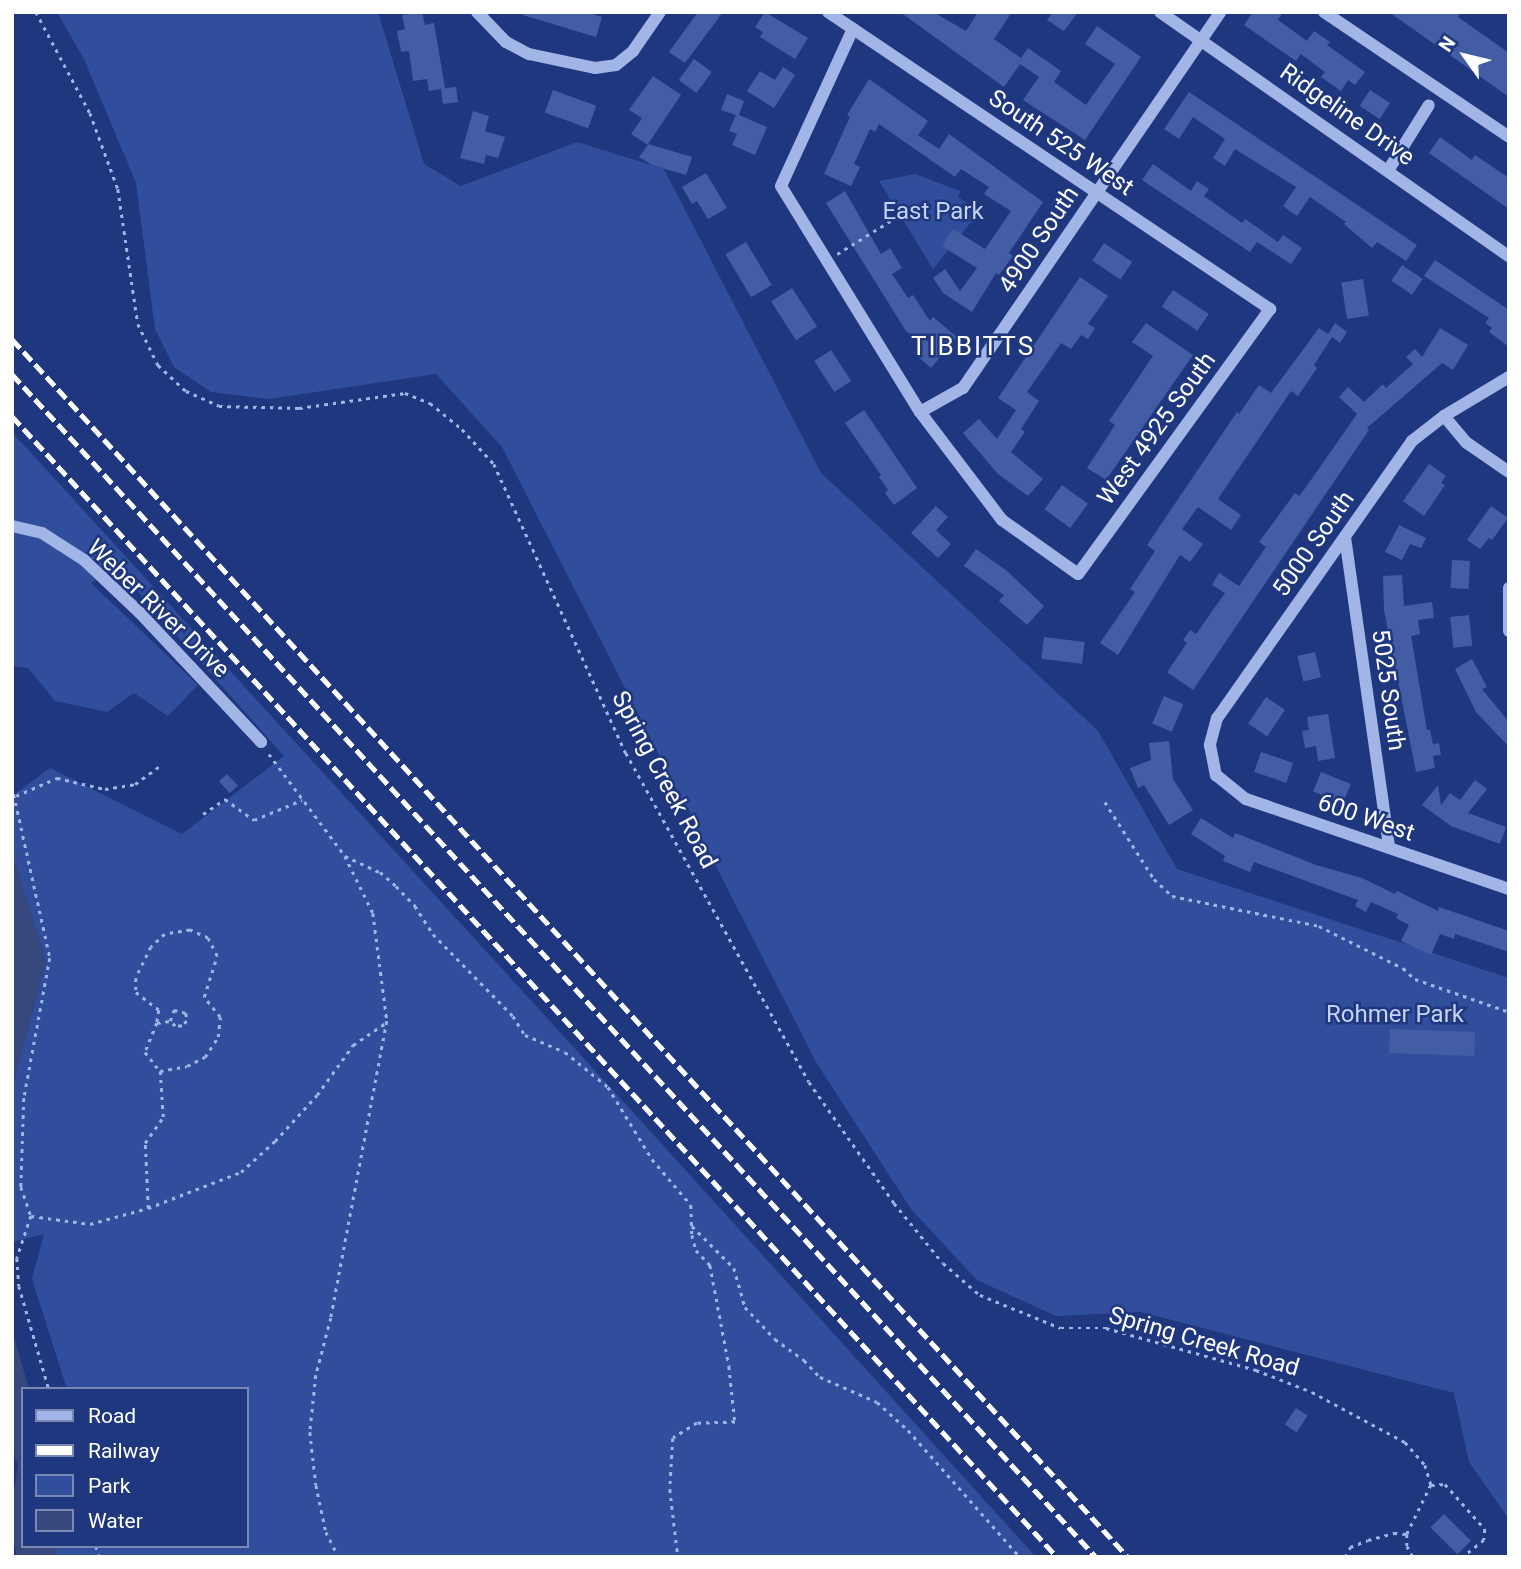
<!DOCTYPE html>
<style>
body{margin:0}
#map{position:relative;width:1521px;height:1569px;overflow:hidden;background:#1f377e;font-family:Roboto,sans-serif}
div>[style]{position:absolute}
.green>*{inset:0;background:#314e9c}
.water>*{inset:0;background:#36487d}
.building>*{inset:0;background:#435da5;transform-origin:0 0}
.path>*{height:2.5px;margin-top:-1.25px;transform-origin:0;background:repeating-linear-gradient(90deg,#a2b5e7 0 3.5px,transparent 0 8.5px)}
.minor>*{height:12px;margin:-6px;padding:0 6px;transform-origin:6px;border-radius:6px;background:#a2b5e7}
.rail>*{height:4.5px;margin-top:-2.25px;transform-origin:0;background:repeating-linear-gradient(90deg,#fff 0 12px,transparent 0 17px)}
span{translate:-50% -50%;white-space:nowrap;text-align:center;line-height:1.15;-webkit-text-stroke:5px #1f377e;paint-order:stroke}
.street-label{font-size:24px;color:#fff}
.park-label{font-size:24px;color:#c6d3f6}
.neighbourhood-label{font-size:26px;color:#fff;letter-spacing:2px}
.frame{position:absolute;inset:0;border:14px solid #fff;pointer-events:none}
.legend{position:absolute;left:21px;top:1387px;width:228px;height:161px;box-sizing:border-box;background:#1f377e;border:2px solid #7987b2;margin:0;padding:9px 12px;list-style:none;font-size:21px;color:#fff}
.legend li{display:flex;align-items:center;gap:14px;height:35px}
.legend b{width:35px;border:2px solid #7987b2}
.north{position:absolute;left:1430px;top:21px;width:70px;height:70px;-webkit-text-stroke:5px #1f377e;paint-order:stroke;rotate:304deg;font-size:19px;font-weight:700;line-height:28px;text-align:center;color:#fff}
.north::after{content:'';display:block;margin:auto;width:24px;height:32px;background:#fff;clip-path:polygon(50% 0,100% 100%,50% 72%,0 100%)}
</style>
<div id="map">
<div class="green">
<div style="clip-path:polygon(57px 12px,378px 12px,424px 164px,461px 186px,577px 142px,664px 169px,821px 473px,1098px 731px,1177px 869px,1509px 978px,1509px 1519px,1469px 1462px,1454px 1393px,1141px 1312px,1056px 1316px,977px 1280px,911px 1209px,816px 1062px,502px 447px,436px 374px,269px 399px,211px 392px,174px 367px,155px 329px,136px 183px,84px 59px)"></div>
<div style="clip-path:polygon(915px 174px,960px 191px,958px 197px,980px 211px,933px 269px,879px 181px)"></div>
<div style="clip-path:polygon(12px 432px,641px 1121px,1036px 1557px,56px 1557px,56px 1546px,247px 1546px,247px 1389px,67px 1389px,32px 1279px,44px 1234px,12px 1242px,12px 1087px,46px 961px,12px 855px,12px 796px,50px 768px,182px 834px,284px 756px,117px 568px,91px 583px,198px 685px,168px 716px,134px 693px,107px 712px,55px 701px,28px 668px,12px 666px)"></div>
</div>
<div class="water">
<div style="clip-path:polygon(12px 855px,46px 961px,12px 1087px)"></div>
<div style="clip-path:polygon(12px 1330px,29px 1389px,23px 1389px,23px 1546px,56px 1546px,56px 1557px,17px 1557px,12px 1535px,12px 1502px,18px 1465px,12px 1449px)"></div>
</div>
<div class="building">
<div style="clip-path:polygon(422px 12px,425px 25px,434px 23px,445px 88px,456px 87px,458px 102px,443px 104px,441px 89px,429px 91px,427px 79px,413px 81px,409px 51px,401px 52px,397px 31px,405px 29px,402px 15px)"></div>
<div style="clip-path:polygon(523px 12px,586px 12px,602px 17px,596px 37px,523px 15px)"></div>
<div style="clip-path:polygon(698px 12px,723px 12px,685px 63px,669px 52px)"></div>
<div style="clip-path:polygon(765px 12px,808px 38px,795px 59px,760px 37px,763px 32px,755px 27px)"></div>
<div style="clip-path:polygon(900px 12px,933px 12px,966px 31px,978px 12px,1012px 12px,994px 39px,1021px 58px,1028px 48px,1061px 71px,1054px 82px,1086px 105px,1115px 64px,1085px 44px,1097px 26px,1141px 57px,1085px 140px,1023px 100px,1039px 77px,1020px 64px,1004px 87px)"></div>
<div style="clip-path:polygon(1053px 12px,1078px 12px,1064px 31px,1047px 20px)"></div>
<div style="clip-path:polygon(1253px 12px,1283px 12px,1278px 20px,1307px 41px,1314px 31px,1330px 42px,1327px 45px,1365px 72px,1355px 85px,1348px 80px,1341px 91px,1321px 77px,1325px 72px,1301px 54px,1296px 61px,1244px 25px)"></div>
<div style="clip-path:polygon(1389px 12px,1461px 12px,1458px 17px,1509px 53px,1509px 97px)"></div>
<div style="left:694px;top:59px;width:22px;height:26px;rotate:36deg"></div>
<div style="clip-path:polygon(783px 67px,795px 75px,774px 108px,747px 91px,760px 71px,775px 80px)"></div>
<div style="clip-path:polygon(653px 76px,681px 95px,648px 144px,692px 157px,686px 175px,652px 165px,639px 157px,648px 145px,631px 134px,642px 118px,629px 110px)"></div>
<div style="clip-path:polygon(869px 79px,928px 121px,918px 135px,939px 149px,949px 134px,1043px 202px,1009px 253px,1013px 256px,999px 275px,996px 273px,972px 312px,943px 293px,933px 278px,945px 269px,960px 291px,977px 268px,942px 246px,953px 229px,985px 249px,1011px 211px,984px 194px,989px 187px,961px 169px,955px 177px,879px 124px,875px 132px,870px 129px,854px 164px,860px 167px,851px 186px,824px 174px,850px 117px,847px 115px)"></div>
<div style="left:553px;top:90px;width:46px;height:24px;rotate:20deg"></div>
<div style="left:1370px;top:90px;width:24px;height:19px;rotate:33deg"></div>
<div style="clip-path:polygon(1189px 92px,1417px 245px,1406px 261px,1377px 242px,1372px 248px,1344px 224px,1346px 222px,1310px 197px,1297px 216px,1283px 206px,1296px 187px,1235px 149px,1225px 166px,1213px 158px,1225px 139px,1193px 117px,1179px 139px,1164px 129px)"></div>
<div style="clip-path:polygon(727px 94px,744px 101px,739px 115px,767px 127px,755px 155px,732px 145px,737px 134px,729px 131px,736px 115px,721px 110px)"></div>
<div style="clip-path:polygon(473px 111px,489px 116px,485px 131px,505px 137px,498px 158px,486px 155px,484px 164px,460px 158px)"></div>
<div style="clip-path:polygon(1440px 137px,1472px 160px,1475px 155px,1509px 178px,1509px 209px,1429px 153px)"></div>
<div style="clip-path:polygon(1153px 164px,1191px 191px,1197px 181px,1209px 189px,1204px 196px,1242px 223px,1245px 219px,1278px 242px,1283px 235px,1302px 248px,1291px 264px,1257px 242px,1250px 252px,1142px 180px)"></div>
<div style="clip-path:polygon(706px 173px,727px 208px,708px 219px,697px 201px,692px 204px,682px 187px)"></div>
<div style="clip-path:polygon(845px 191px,881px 254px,890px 248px,902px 268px,892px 274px,908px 298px,913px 295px,930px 321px,933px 317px,957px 337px,931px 368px,914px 353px,921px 344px,906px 331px,826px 203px)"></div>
<div style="left:746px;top:242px;width:50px;height:24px;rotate:59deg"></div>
<div style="left:1104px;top:243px;width:34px;height:21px;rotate:34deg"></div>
<div style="clip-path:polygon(1435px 260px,1509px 310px,1509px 347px,1489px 332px,1492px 328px,1485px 323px,1489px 318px,1424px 276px)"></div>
<div style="left:1402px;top:265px;width:25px;height:19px;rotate:34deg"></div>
<div style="clip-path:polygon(1080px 277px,1108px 296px,1088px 324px,1095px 328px,1088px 339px,1081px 335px,1071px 349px,1061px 343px,1027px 392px,1039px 401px,1021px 429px,1025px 432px,1011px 452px,1043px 479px,1028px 496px,998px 474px,963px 433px,979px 419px,997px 439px,1016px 410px,998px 398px)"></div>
<div style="left:1363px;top:279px;width:37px;height:22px;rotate:81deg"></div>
<div style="left:792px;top:288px;width:46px;height:25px;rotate:57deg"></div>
<div style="left:1173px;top:290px;width:43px;height:20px;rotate:34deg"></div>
<div style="clip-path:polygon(1146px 323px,1193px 355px,1106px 480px,1087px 468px,1115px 425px,1109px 421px,1153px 356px,1132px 342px)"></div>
<div style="clip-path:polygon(1335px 323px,1347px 332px,1340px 343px,1332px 337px,1314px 365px,1317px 368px,1298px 396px,1291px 391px,1218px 499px,1241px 515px,1231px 530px,1198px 507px,1182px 529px,1203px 544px,1190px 562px,1180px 555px,1118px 655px,1100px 643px,1135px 592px,1130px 589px,1155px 551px,1147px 545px,1237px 412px,1239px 414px,1259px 385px,1271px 393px,1319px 328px,1328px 334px)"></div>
<div style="clip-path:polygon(1440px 328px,1468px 345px,1453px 370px,1442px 363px,1367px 428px,1369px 430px,1193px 690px,1167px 672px,1187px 643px,1183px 640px,1190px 630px,1196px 634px,1225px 593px,1212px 585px,1219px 573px,1239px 586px,1266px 547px,1259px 542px,1295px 493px,1299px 496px,1306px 487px,1357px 414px,1339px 397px,1348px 387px,1364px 402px,1383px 384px,1386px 388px,1413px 364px,1406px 357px,1415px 349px,1422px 357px)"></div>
<div style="left:831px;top:350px;width:37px;height:20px;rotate:57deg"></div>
<div style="clip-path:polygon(864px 410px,917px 488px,894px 505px,885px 493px,888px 490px,879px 477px,881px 475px,845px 423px)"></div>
<div style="clip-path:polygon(1429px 464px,1446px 476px,1441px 483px,1445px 485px,1424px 516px,1403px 501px)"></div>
<div style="left:1062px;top:485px;width:32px;height:30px;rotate:36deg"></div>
<div style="clip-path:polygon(936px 506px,948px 517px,936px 530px,951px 544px,938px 558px,911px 533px)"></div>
<div style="clip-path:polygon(1491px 506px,1508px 518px,1492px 540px,1489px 538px,1480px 549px,1467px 540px)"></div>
<div style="clip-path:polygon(1399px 525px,1426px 538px,1421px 548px,1410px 544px,1402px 560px,1385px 552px)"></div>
<div style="clip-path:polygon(976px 549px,1007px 571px,1044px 606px,1027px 625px,999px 601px,1004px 595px,964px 566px)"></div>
<div style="left:1452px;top:560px;width:18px;height:28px;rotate:3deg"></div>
<div style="clip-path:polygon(1402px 575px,1404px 606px,1432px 602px,1434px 618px,1418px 620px,1420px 634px,1411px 636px,1427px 730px,1430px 730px,1433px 744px,1439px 743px,1441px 755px,1433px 756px,1435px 768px,1416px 772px,1384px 610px,1383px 576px)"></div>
<div style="left:1469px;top:615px;width:31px;height:19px;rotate:84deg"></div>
<div style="left:1044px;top:637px;width:41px;height:22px;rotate:7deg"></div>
<div style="left:1315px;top:652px;width:26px;height:18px;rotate:77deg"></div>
<div style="clip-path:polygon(1472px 659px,1487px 687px,1482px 689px,1509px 722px,1509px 747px,1476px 712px,1455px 669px)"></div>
<div style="left:1164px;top:696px;width:21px;height:30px;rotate:23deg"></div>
<div style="left:1266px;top:697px;width:23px;height:32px;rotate:34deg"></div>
<div style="clip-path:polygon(1328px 714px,1335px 758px,1318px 761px,1316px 746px,1305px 748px,1302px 731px,1309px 730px,1307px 717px)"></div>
<div style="clip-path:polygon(1169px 741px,1173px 779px,1193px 810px,1169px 825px,1144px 785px,1138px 788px,1130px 768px,1151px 760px,1149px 743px)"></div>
<div style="left:1261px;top:752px;width:34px;height:21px;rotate:19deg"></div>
<div style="left:1321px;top:772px;width:32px;height:21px;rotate:22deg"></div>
<div style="left:227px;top:774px;width:16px;height:11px;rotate:47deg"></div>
<div style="clip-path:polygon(1475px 780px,1487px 789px,1468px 813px,1506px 827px,1500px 844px,1451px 826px,1422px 805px,1438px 785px,1441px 805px,1450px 793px,1460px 800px)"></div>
<div style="clip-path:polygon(1201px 818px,1233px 838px,1235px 833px,1316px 865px,1362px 878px,1395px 894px,1397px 891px,1438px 911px,1439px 907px,1509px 931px,1509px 952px,1455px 934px,1454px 939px,1440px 934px,1431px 955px,1401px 941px,1409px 925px,1396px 918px,1398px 914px,1371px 902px,1366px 912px,1355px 906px,1358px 900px,1254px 862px,1250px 872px,1223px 861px,1225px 856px,1191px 834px)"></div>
<div style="left:1475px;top:1032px;width:24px;height:85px;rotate:92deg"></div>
<div style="left:1296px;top:1408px;width:14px;height:20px;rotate:34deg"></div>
<div style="left:1444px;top:1514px;width:38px;height:19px;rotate:45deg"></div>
</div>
<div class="path">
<div style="left:36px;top:12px;width:115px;rotate:61.9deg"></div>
<div style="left:90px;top:113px;width:81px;rotate:69.8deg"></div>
<div style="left:118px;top:189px;width:136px;rotate:81.6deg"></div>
<div style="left:138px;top:324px;width:46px;rotate:64deg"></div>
<div style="left:158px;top:365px;width:38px;rotate:43deg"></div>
<div style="left:186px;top:391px;width:36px;rotate:24deg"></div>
<div style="left:219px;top:406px;width:80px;rotate:1.4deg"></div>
<div style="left:299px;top:408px;width:107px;rotate:-8.1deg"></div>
<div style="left:405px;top:393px;width:27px;rotate:22deg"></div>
<div style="left:430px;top:403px;width:41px;rotate:39.1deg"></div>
<div style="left:462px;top:429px;width:47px;rotate:47.6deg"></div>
<div style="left:494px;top:464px;width:318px;rotate:65.5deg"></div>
<div style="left:626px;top:753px;width:376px;rotate:60.9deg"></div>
<div style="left:809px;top:1082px;width:148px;rotate:54.9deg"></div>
<div style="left:894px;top:1203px;width:77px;rotate:50.8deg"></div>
<div style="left:943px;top:1263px;width:49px;rotate:40.9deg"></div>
<div style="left:980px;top:1295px;width:87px;rotate:22.2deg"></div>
<div style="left:1061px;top:1328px;width:45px"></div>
<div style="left:1106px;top:1328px;width:156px;rotate:15.6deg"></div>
<div style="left:1256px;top:1370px;width:60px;rotate:21.4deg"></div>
<div style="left:1312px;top:1392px;width:106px;rotate:28.3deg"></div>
<div style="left:1405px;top:1442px;width:30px;rotate:49deg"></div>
<div style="left:1425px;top:1465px;width:21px;rotate:73deg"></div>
<div style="left:1431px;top:1485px;width:55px;rotate:116.1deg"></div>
<div style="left:1407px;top:1534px;width:12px;rotate:90deg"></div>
<div style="left:1407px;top:1546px;width:13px;rotate:61deg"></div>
<div style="left:837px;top:254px;width:74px;rotate:-31.8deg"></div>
<div style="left:269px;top:754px;width:127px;rotate:53.3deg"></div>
<div style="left:345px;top:856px;width:64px;rotate:63.8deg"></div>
<div style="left:373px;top:913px;width:109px;rotate:82.6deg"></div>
<div style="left:387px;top:1021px;width:302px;rotate:100.7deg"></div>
<div style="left:331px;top:1318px;width:59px;rotate:104.7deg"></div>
<div style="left:316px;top:1375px;width:57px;rotate:96deg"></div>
<div style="left:310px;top:1432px;width:53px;rotate:83.5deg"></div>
<div style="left:316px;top:1485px;width:48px;rotate:78deg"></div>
<div style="left:326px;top:1532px;width:28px;rotate:63deg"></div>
<div style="left:12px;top:786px;width:176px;rotate:77.5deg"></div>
<div style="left:50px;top:958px;width:142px;rotate:100.5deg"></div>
<div style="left:24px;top:1098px;width:89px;rotate:91.9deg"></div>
<div style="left:21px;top:1187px;width:31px;rotate:71deg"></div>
<div style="left:31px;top:1216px;width:44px;rotate:108.4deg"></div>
<div style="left:17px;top:1258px;width:28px;rotate:86deg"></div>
<div style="left:19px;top:1286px;width:107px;rotate:73.8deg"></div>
<div style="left:16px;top:796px;width:45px;rotate:-23.7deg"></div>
<div style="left:57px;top:778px;width:49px;rotate:12.9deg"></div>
<div style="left:105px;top:789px;width:30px;rotate:-9deg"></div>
<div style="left:135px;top:784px;width:32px;rotate:-36deg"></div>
<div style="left:1105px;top:802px;width:91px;rotate:57.5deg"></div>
<div style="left:1154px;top:879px;width:25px;rotate:43deg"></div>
<div style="left:1172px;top:896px;width:150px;rotate:11.5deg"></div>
<div style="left:1319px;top:926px;width:94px;rotate:26.6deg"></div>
<div style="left:1403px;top:968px;width:16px;rotate:43deg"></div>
<div style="left:1415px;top:979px;width:100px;rotate:19.3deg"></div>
<div style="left:203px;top:814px;width:27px;rotate:-34deg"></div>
<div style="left:225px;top:799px;width:36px;rotate:36deg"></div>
<div style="left:254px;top:820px;width:52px;rotate:-22.6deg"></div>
<div style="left:345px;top:856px;width:38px;rotate:25deg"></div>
<div style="left:380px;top:872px;width:21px;rotate:41deg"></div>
<div style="left:396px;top:886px;width:28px;rotate:46deg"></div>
<div style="left:415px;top:906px;width:33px;rotate:57deg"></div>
<div style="left:433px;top:934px;width:115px;rotate:45.7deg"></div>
<div style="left:513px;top:1016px;width:22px;rotate:58deg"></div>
<div style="left:525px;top:1035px;width:43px;rotate:23deg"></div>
<div style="left:565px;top:1052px;width:55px;rotate:39.1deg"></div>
<div style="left:608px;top:1087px;width:84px;rotate:58.6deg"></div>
<div style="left:652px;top:1159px;width:60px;rotate:49.7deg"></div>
<div style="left:691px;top:1205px;width:30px;rotate:88deg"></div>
<div style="left:692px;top:1235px;width:16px;rotate:75deg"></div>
<div style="left:696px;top:1250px;width:21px;rotate:47deg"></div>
<div style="left:710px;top:1265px;width:103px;rotate:79.3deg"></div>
<div style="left:729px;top:1366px;width:56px;rotate:83.9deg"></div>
<div style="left:735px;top:1422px;width:38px;rotate:178deg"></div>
<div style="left:697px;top:1423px;width:28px;rotate:148deg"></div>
<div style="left:673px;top:1438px;width:51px;rotate:93.4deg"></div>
<div style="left:670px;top:1489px;width:68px;rotate:83.3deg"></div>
<div style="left:157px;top:1023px;width:13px;rotate:-9deg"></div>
<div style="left:170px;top:1021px;width:12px;rotate:-70deg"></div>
<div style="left:174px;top:1010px;width:12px;rotate:14deg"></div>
<div style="left:186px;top:1013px;width:8px;rotate:83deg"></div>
<div style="left:187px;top:1021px;width:7px;rotate:135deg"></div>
<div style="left:182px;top:1026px;width:7px;rotate:180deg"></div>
<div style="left:175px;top:1026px;width:7px;rotate:-135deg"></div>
<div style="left:148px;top:1208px;width:65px;rotate:-92.6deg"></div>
<div style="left:145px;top:1143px;width:32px;rotate:-55deg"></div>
<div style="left:163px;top:1117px;width:46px;rotate:-93.7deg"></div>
<div style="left:160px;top:1071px;width:27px;rotate:-10deg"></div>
<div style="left:187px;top:1066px;width:20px;rotate:-27deg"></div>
<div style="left:205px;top:1057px;width:24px;rotate:-57deg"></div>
<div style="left:218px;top:1037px;width:20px;rotate:-84deg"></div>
<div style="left:220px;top:1017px;width:26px;rotate:-129deg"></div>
<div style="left:204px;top:997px;width:43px;rotate:-72.4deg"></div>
<div style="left:217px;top:956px;width:20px;rotate:-117deg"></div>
<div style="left:208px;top:938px;width:20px;rotate:-156deg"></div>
<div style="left:190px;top:930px;width:25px;rotate:171deg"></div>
<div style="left:165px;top:934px;width:19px;rotate:137deg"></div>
<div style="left:151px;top:947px;width:34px;rotate:116deg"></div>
<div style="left:136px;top:978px;width:14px;rotate:90deg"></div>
<div style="left:136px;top:992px;width:29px;rotate:38deg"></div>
<div style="left:159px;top:1010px;width:13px;rotate:99deg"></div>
<div style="left:157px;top:1023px;width:31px;rotate:112deg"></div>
<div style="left:145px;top:1052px;width:24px;rotate:52deg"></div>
<div style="left:31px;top:1216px;width:60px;rotate:7.7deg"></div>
<div style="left:90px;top:1224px;width:60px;rotate:-15.4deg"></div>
<div style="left:148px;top:1208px;width:100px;rotate:-21.2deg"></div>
<div style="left:241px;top:1172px;width:46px;rotate:-42.4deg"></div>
<div style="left:275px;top:1141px;width:62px;rotate:-47.6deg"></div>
<div style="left:317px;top:1095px;width:62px;rotate:-54.2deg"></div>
<div style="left:353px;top:1045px;width:41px;rotate:-34.1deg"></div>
<div style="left:692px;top:1226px;width:59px;rotate:45deg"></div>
<div style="left:734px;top:1268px;width:41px;rotate:74.2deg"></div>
<div style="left:745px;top:1307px;width:44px;rotate:46.8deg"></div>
<div style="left:775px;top:1339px;width:36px;rotate:36deg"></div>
<div style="left:804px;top:1360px;width:23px;rotate:47deg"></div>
<div style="left:820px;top:1377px;width:62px;rotate:23.7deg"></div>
<div style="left:877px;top:1402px;width:42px;rotate:42.1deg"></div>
<div style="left:908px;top:1430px;width:169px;rotate:48.6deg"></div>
<div style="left:1431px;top:1485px;width:14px;rotate:-4deg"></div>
<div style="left:1445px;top:1484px;width:60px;rotate:48.4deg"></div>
<div style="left:1485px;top:1529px;width:11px;rotate:95deg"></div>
<div style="left:1484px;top:1540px;width:27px;rotate:141deg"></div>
<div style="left:96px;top:1546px;width:11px;rotate:75deg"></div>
<div style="left:1345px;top:1557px;width:11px;rotate:-63deg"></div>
<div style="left:1350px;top:1547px;width:19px;rotate:-21deg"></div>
<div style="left:1368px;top:1540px;width:27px;rotate:-15deg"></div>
<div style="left:1394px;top:1533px;width:13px;rotate:4deg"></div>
</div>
<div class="minor">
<div style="left:477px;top:12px;width:42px;rotate:46deg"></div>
<div style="left:506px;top:42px;width:26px;rotate:28deg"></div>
<div style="left:529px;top:54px;width:67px;rotate:12deg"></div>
<div style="left:595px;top:68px;width:21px;rotate:-8deg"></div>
<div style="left:616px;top:65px;width:22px;rotate:-39deg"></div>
<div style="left:633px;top:51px;width:47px;rotate:-55.3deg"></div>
<div style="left:828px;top:12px;width:533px;rotate:33.9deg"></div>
<div style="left:1270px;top:309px;width:327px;rotate:125.9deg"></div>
<div style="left:1078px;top:574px;width:93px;rotate:-144.6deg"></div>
<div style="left:1002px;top:520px;width:136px;rotate:-127.2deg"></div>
<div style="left:920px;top:412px;width:265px;rotate:-121.6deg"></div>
<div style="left:781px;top:186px;width:173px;rotate:-65.4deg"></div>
<div style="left:1160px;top:12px;width:426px;rotate:35deg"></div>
<div style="left:1324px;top:12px;width:223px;rotate:34deg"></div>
<div style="left:1389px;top:169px;width:75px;rotate:-58deg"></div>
<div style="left:1509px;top:377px;width:76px;rotate:149deg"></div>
<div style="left:1444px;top:416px;width:41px;rotate:142deg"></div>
<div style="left:1412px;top:441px;width:339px;rotate:125.1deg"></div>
<div style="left:1217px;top:718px;width:28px;rotate:105deg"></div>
<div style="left:1210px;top:745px;width:31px;rotate:79deg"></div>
<div style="left:1216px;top:775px;width:38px;rotate:39deg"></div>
<div style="left:1246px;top:799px;width:278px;rotate:18.9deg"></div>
<div style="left:920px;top:412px;width:49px;rotate:-29.2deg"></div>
<div style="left:963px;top:388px;width:455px;rotate:-55.6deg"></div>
<div style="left:1444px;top:416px;width:35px;rotate:50deg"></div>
<div style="left:1467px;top:443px;width:51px;rotate:34.6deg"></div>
<div style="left:12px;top:526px;width:31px;rotate:13deg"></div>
<div style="left:42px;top:533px;width:50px;rotate:32.7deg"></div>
<div style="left:84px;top:560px;width:77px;rotate:43.4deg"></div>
<div style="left:140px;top:613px;width:177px;rotate:46.8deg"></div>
<div style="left:1345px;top:537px;width:314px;rotate:81.9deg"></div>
<div style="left:1509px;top:588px;width:43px;rotate:90deg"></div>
</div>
<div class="rail">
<div style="left:12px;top:339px;width:1652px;rotate:47.5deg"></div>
<div style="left:12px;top:374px;width:1605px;rotate:47.5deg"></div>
<div style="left:12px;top:416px;width:1547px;rotate:47.51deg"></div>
</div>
<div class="street-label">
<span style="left:1347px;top:115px;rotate:35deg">Ridgeline Drive</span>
<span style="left:1061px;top:143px;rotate:34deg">South 525 West</span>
<span style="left:1039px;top:240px;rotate:-56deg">4900 South</span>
<span style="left:1157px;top:429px;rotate:-54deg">West 4925 South</span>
<span style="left:1314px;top:544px;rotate:-55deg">5000 South</span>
<span style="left:158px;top:609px;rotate:44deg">Weber River Drive</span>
<span style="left:1388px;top:690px;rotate:82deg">5025 South</span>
<span style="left:664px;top:780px;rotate:62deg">Spring Creek Road</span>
<span style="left:1366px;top:818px;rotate:19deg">600 West</span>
<span style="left:1204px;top:1342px;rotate:16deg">Spring Creek Road</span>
</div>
<div class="park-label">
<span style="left:933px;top:212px">East Park</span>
<span style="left:1395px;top:1015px">Rohmer Park</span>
</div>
<div class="neighbourhood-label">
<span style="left:973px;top:347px">TIBBITTS</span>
</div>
<div class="frame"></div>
<ul class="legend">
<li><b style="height:9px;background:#a2b5e7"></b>Road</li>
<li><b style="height:9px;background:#fff"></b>Railway</li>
<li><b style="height:19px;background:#314e9c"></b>Park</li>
<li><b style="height:19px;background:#36487d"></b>Water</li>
</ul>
<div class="north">N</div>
</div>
